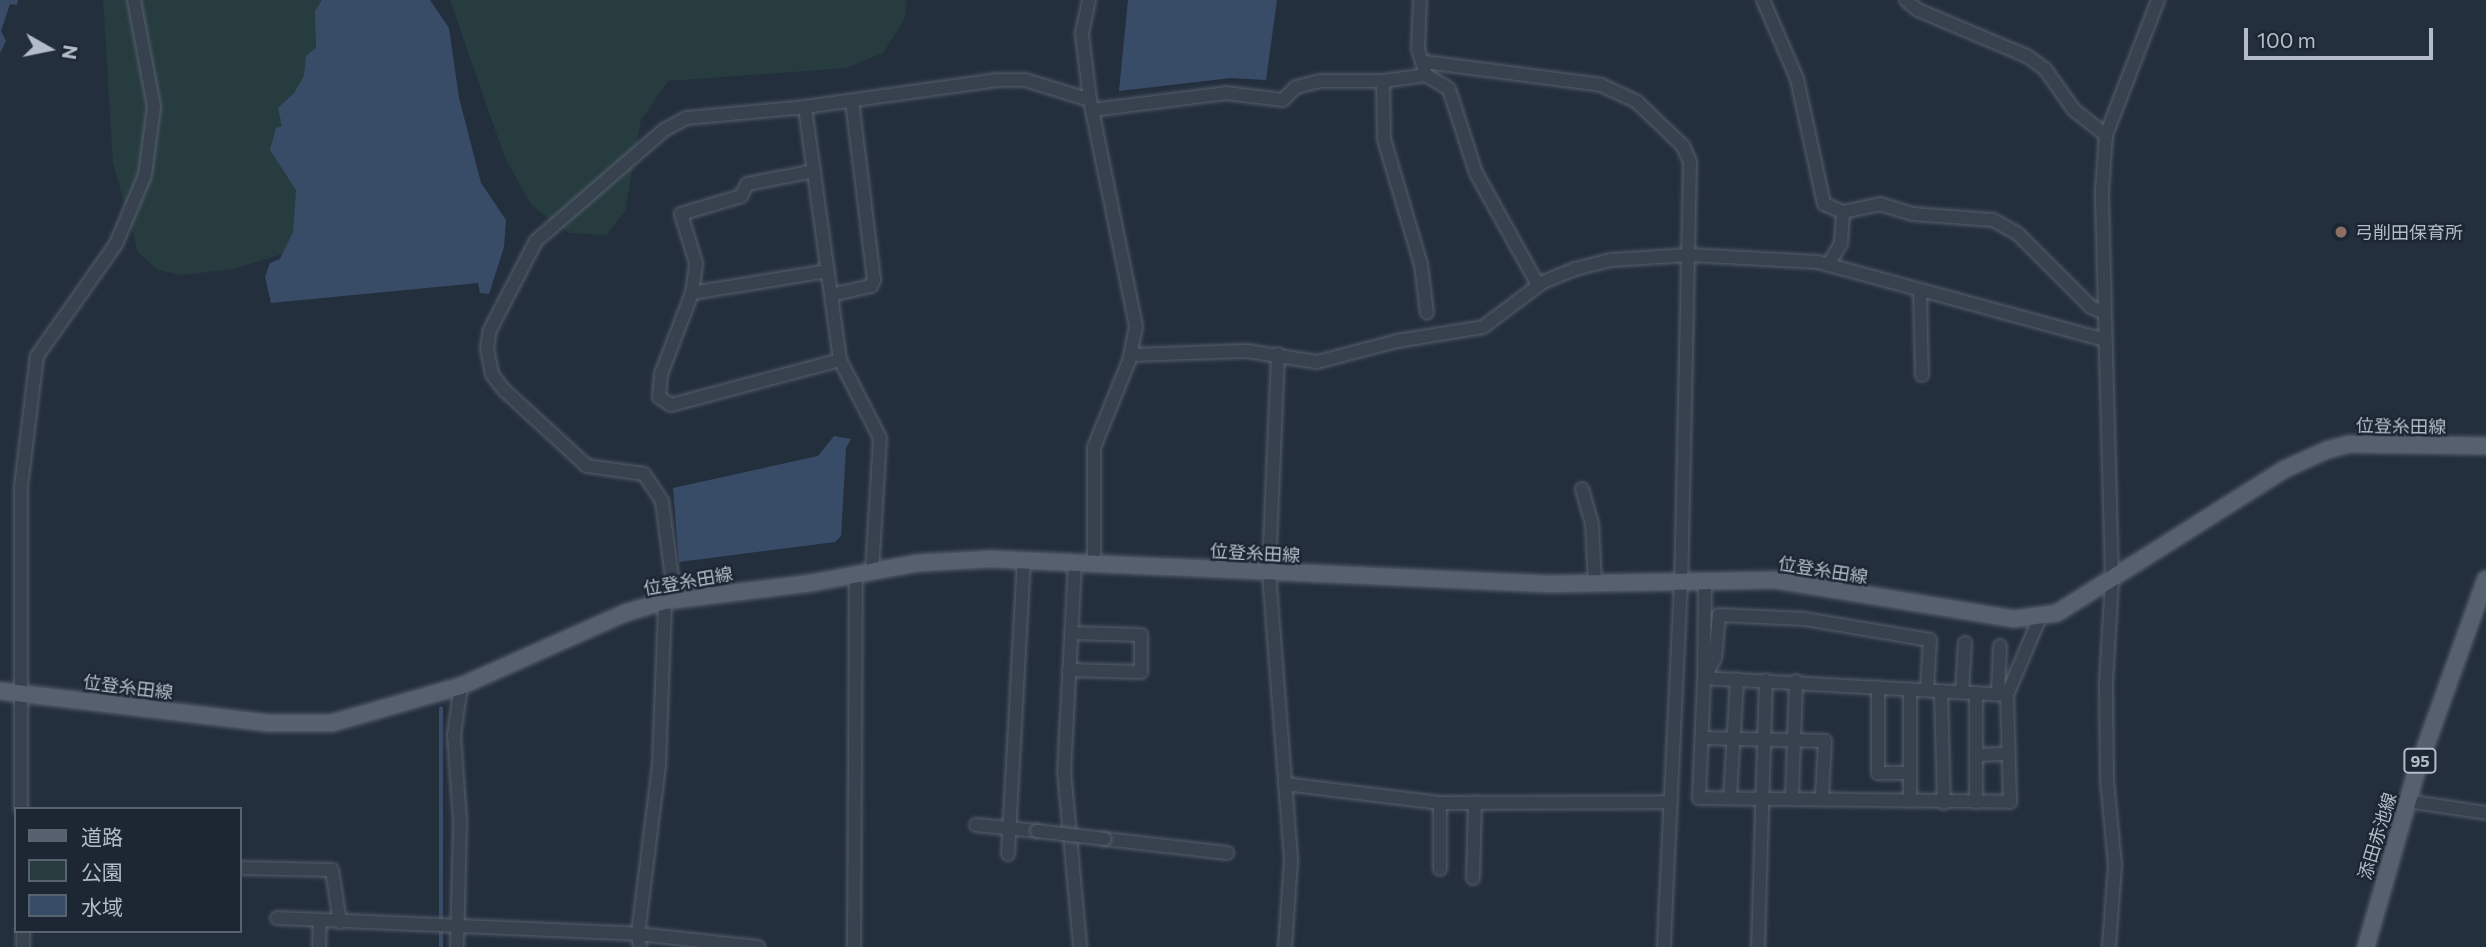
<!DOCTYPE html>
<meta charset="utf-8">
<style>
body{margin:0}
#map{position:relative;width:2486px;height:947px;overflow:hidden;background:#242f3e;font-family:Commissioner,"Noto Sans JP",sans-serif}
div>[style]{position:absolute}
.green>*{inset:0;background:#263c3f}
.water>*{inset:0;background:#394c67}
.stream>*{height:3.5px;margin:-1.75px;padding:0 1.75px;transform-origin:1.75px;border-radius:1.75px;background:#394c67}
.roads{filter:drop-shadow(0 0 2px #565f6c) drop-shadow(0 0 2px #565f6c)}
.minor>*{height:12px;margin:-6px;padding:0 6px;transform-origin:6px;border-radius:6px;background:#38414e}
.major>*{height:16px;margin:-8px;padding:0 8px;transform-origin:8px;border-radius:8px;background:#56606e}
.bridges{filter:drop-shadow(0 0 2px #565f6c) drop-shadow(0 0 2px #565f6c)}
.minor-bridge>*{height:12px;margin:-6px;padding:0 6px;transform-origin:6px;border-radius:6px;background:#38414e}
.dots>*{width:19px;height:19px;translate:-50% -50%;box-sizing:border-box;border:4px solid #1d2633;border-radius:50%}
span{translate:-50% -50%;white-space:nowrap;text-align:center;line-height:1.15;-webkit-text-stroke:5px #1d2633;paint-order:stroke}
.shield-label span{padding:2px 5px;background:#1d2633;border:2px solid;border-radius:5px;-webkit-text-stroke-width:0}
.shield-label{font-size:16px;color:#b4bcc9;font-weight:700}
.poi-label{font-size:18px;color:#b4bcc9}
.left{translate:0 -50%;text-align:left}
.street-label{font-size:18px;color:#b4bcc9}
.legend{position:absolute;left:14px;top:807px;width:228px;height:126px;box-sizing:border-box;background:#1d2633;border:2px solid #59626f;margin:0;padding:9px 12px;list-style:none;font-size:21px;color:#b4bcc9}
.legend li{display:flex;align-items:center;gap:14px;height:35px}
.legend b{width:35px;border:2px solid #59626f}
.north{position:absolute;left:14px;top:14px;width:70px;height:70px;-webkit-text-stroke:5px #1d2633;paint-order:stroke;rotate:99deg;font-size:19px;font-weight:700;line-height:28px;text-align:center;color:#b4bcc9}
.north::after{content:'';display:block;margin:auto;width:24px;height:32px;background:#b4bcc9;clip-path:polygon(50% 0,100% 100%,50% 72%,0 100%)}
.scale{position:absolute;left:2244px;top:28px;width:189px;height:32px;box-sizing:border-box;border:4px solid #b4bcc9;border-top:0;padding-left:9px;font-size:21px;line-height:24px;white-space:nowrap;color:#b4bcc9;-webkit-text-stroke:5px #1d2633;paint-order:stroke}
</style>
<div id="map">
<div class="green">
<div style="clip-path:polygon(103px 0,341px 0,289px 252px,234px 269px,182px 275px,158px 270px,138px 252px,113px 163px)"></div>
<div style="clip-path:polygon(450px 0,907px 0,904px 20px,883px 53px,846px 68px,668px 81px,641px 120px,625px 212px,606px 235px,569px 233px,532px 206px,505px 158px)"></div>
</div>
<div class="water">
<div style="clip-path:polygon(0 0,18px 0,17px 5px,10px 4px,1px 31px,6px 41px,0 53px)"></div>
<div style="clip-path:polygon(322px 0,430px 0,449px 28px,459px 98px,481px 183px,506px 220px,504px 247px,489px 294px,480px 293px,478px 283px,271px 303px,265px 277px,270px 263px,280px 259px,293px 232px,296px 190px,270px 150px,276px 128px,282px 126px,278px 108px,294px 93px,304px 76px,306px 56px,316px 48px,315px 11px)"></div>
<div style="clip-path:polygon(1128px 0,1277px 0,1266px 80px,1231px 78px,1119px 91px)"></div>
<div style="clip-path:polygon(834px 436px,851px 439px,846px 448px,841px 536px,835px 542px,679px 562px,673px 488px,818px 456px)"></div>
</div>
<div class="stream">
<div style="left:441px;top:947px;width:238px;rotate:-90deg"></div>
</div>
<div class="roads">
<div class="minor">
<div style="left:1089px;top:0;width:35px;rotate:102deg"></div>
<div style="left:1082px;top:34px;width:66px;rotate:83.1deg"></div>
<div style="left:1090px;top:100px;width:231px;rotate:78.5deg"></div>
<div style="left:1136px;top:326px;width:36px;rotate:101deg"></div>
<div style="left:1129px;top:361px;width:93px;rotate:112.1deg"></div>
<div style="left:1094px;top:447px;width:117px;rotate:90deg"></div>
<div style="left:1763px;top:0;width:86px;rotate:66.7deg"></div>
<div style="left:1797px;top:79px;width:128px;rotate:77.8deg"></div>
<div style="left:1824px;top:204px;width:21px;rotate:23deg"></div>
<div style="left:1843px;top:212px;width:38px;rotate:-12deg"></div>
<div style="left:1880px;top:204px;width:34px;rotate:17deg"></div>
<div style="left:1913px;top:214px;width:80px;rotate:4.3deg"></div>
<div style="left:1993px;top:220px;width:29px;rotate:29deg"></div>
<div style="left:2018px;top:234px;width:103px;rotate:45deg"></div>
<div style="left:2091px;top:307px;width:14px;rotate:25deg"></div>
<div style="left:1906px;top:0;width:16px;rotate:40deg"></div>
<div style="left:1918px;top:10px;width:118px;rotate:22.9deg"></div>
<div style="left:2027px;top:56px;width:22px;rotate:36deg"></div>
<div style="left:2045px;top:69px;width:50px;rotate:54.7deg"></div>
<div style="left:2074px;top:110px;width:41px;rotate:38deg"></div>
<div style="left:1425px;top:62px;width:177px;rotate:7.4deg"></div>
<div style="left:1601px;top:85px;width:40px;rotate:25deg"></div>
<div style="left:1637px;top:102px;width:64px;rotate:43.7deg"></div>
<div style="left:1683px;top:146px;width:17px;rotate:66deg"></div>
<div style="left:1690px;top:162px;width:420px;rotate:91.2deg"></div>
<div style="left:1681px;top:582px;width:365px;rotate:92.7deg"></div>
<div style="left:1426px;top:75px;width:27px;rotate:31deg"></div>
<div style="left:1449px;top:89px;width:88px;rotate:72.2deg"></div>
<div style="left:1476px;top:173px;width:128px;rotate:61deg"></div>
<div style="left:1383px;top:81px;width:58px;rotate:89deg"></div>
<div style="left:1384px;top:139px;width:131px;rotate:73.6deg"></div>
<div style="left:1421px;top:265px;width:48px;rotate:82.9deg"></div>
<div style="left:1092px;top:110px;width:135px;rotate:-7.2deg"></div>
<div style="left:1226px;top:93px;width:57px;rotate:7deg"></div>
<div style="left:1283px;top:100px;width:18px;rotate:-45deg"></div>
<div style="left:1296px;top:87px;width:25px;rotate:-14deg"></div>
<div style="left:1320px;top:81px;width:63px"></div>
<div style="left:1383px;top:81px;width:43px;rotate:-7.9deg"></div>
<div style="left:1426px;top:75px;width:27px;rotate:-107deg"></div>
<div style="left:1418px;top:49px;width:49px;rotate:-87.7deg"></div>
<div style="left:1828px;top:265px;width:26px;rotate:-59deg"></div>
<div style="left:1841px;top:243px;width:31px;rotate:-86deg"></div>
<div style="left:828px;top:271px;width:138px;rotate:170.8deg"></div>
<div style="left:692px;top:293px;width:87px;rotate:110.9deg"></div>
<div style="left:661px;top:374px;width:23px;rotate:95deg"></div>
<div style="left:659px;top:397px;width:14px;rotate:34deg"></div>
<div style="left:671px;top:405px;width:175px;rotate:-14.9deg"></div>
<div style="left:1920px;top:290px;width:85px;rotate:88.7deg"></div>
<div style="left:692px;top:293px;width:30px;rotate:-82deg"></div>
<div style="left:696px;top:263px;width:51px;rotate:-107deg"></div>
<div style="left:681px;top:214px;width:63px;rotate:-16.7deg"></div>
<div style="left:741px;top:196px;width:13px;rotate:-63deg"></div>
<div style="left:747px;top:184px;width:68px;rotate:-11deg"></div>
<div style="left:831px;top:295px;width:41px;rotate:-12.7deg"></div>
<div style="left:871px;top:286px;width:7px;rotate:-63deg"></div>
<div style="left:874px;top:280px;width:181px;rotate:-97deg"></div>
<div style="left:1278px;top:354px;width:219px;rotate:92.4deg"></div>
<div style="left:1269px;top:573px;width:289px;rotate:85.6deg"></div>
<div style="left:1291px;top:861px;width:86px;rotate:94deg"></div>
<div style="left:1131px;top:355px;width:115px;rotate:-2deg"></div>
<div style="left:1246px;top:351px;width:72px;rotate:8.8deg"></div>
<div style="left:1317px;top:362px;width:83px;rotate:-14.7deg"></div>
<div style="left:1397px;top:341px;width:87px;rotate:-9.2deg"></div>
<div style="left:1483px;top:327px;width:75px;rotate:-36.9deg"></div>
<div style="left:1543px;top:282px;width:35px;rotate:-22deg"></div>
<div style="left:1575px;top:269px;width:37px;rotate:-14deg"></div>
<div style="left:1611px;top:260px;width:78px;rotate:-3.7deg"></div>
<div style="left:1689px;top:255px;width:129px;rotate:3.1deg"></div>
<div style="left:1818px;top:262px;width:298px;rotate:15.2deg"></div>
<div style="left:1582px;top:489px;width:36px;rotate:74deg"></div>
<div style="left:1592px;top:524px;width:59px;rotate:87.1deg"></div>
<div style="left:1075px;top:563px;width:207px;rotate:93deg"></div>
<div style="left:1064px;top:770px;width:178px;rotate:84.8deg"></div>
<div style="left:872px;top:572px;width:134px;rotate:-86.6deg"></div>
<div style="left:880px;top:438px;width:88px;rotate:-117.1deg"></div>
<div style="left:840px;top:360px;width:255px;rotate:-97.9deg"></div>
<div style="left:805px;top:107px;width:194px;rotate:-8deg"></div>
<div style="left:997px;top:80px;width:28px"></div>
<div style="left:1025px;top:80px;width:68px;rotate:17.1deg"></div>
<div style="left:1705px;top:582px;width:96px;rotate:90.6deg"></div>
<div style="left:1704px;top:678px;width:303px;rotate:3.2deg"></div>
<div style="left:2007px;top:695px;width:87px;rotate:-67deg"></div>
<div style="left:675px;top:600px;width:100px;rotate:-97.5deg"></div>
<div style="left:662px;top:501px;width:32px;rotate:-124deg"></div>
<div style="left:644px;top:474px;width:58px;rotate:-172deg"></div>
<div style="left:587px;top:466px;width:113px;rotate:-137.5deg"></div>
<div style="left:504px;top:390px;width:20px;rotate:-127deg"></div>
<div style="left:492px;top:374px;width:26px;rotate:-101deg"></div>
<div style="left:487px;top:348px;width:18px;rotate:-81deg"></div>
<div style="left:490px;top:330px;width:100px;rotate:-62.7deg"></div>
<div style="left:536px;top:241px;width:169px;rotate:-40.9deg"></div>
<div style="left:664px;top:130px;width:26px;rotate:-28deg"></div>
<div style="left:687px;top:118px;width:119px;rotate:-5.3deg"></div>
<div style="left:1069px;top:670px;width:72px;rotate:1.6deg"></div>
<div style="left:1141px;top:672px;width:37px;rotate:-90deg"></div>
<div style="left:1141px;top:635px;width:70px;rotate:-178.4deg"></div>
<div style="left:1878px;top:687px;width:86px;rotate:90deg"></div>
<div style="left:1878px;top:773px;width:32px"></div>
<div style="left:1927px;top:690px;width:50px;rotate:-86.6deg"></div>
<div style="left:1930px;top:640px;width:128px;rotate:-170.5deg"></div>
<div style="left:1804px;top:619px;width:85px;rotate:-177.3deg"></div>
<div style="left:1719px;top:615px;width:43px;rotate:95.3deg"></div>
<div style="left:1715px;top:658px;width:23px;rotate:119deg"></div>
<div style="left:1704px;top:678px;width:120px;rotate:92.4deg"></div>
<div style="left:1699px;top:798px;width:311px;rotate:0.7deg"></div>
<div style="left:2010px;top:802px;width:107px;rotate:-91.6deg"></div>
<div style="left:1941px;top:691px;width:112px;rotate:88.5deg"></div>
<div style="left:1962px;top:692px;width:49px;rotate:-86.5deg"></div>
<div style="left:1976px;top:693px;width:109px;rotate:90deg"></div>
<div style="left:1998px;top:694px;width:48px;rotate:-87.6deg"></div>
<div style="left:1702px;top:738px;width:123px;rotate:1.4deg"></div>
<div style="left:1825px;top:741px;width:55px;rotate:93.1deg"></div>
<div style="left:1976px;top:755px;width:33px;rotate:-2deg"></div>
<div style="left:1285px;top:784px;width:156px;rotate:7deg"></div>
<div style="left:1440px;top:803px;width:66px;rotate:90deg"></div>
<div style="left:1792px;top:797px;width:116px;rotate:-88deg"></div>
<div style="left:1730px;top:798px;width:119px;rotate:-86.6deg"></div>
<div style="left:1910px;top:801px;width:112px;rotate:-90deg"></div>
<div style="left:2407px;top:801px;width:80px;rotate:8.6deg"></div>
<div style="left:1440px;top:803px;width:231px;rotate:-0.2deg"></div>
<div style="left:21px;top:809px;width:323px;rotate:-90deg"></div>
<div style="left:21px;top:486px;width:131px;rotate:-83deg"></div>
<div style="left:37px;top:356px;width:137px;rotate:-54.8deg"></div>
<div style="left:116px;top:244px;width:75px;rotate:-67.2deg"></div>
<div style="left:145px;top:175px;width:69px;rotate:-82.5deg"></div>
<div style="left:154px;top:107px;width:109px;rotate:-100.6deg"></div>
<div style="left:976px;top:825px;width:61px;rotate:5.6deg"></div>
<div style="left:1105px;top:839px;width:123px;rotate:6.5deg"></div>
<div style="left:1008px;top:854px;width:294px;rotate:-86.9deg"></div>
<div style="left:240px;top:868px;width:92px;rotate:1.2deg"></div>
<div style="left:332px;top:870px;width:53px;rotate:81.3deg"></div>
<div style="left:1473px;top:878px;width:76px;rotate:-88.5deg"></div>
<div style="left:277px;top:918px;width:361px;rotate:2.5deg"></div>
<div style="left:638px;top:934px;width:121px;rotate:6.2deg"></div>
<div style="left:23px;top:931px;width:16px;rotate:90deg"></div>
<div style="left:319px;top:947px;width:27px;rotate:-88deg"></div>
<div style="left:457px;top:947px;width:126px;rotate:-88.6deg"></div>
<div style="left:460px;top:821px;width:86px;rotate:-94deg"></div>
<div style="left:454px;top:735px;width:49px;rotate:-81.9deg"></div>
<div style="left:640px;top:947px;width:13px;rotate:-99deg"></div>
<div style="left:638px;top:934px;width:169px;rotate:-82.9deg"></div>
<div style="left:659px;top:766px;width:165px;rotate:-87.9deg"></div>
<div style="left:854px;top:947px;width:372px;rotate:-89.7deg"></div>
<div style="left:1758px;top:947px;width:267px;rotate:-88.3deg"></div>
<div style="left:2109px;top:947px;width:82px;rotate:-85.8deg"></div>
<div style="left:2115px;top:865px;width:85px;rotate:-95.4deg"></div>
<div style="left:2107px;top:780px;width:98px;rotate:-90.6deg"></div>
<div style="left:2106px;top:682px;width:101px;rotate:-86.6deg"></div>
<div style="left:2112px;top:581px;width:391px;rotate:-91.5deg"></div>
<div style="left:2102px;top:190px;width:55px;rotate:-85.8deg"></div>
<div style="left:2106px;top:135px;width:145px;rotate:-68.9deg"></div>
</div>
<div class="major">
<div style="left:0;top:691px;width:272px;rotate:6.8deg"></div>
<div style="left:270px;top:723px;width:62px"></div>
<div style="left:332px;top:723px;width:134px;rotate:-16deg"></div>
<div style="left:461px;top:686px;width:180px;rotate:-24deg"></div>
<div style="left:625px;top:613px;width:42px;rotate:-16.7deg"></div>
<div style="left:665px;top:601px;width:147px;rotate:-7deg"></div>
<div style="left:811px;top:583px;width:109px;rotate:-10.6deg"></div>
<div style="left:918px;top:563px;width:73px;rotate:-3.1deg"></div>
<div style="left:991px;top:559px;width:559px;rotate:2.57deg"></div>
<div style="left:1549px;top:584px;width:227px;rotate:-1deg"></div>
<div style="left:1776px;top:580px;width:241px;rotate:9.3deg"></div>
<div style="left:2014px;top:619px;width:43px;rotate:-7.9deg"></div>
<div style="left:2057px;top:613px;width:270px;rotate:-32.3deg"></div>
<div style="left:2285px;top:469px;width:46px;rotate:-24.3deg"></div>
<div style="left:2327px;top:450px;width:23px;rotate:-15deg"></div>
<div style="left:2349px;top:444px;width:137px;rotate:0.8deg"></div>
<div style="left:2366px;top:947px;width:178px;rotate:-74deg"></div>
<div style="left:2415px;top:776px;width:209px;rotate:-70.2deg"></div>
</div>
</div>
<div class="bridges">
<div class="minor-bridge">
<div style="left:1037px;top:831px;width:68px;rotate:6.7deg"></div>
</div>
</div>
<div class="dots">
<div style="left:2341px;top:232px;background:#8d6e63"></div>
</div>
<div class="shield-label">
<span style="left:2420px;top:761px">95</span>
</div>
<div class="poi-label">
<span class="left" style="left:2355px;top:232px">弓削田保育所</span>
</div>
<div class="street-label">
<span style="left:2401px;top:426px;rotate:1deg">位登糸田線</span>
<span style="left:1255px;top:553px;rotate:3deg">位登糸田線</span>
<span style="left:1823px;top:570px;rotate:9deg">位登糸田線</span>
<span style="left:688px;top:581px;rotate:-10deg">位登糸田線</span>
<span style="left:128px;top:687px;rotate:7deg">位登糸田線</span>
<span style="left:2377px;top:836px;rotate:-73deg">添田赤池線</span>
</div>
<ul class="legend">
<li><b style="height:9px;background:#56606e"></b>道路</li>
<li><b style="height:19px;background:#263c3f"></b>公園</li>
<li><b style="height:19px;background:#394c67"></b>水域</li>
</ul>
<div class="north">N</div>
<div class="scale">100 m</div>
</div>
